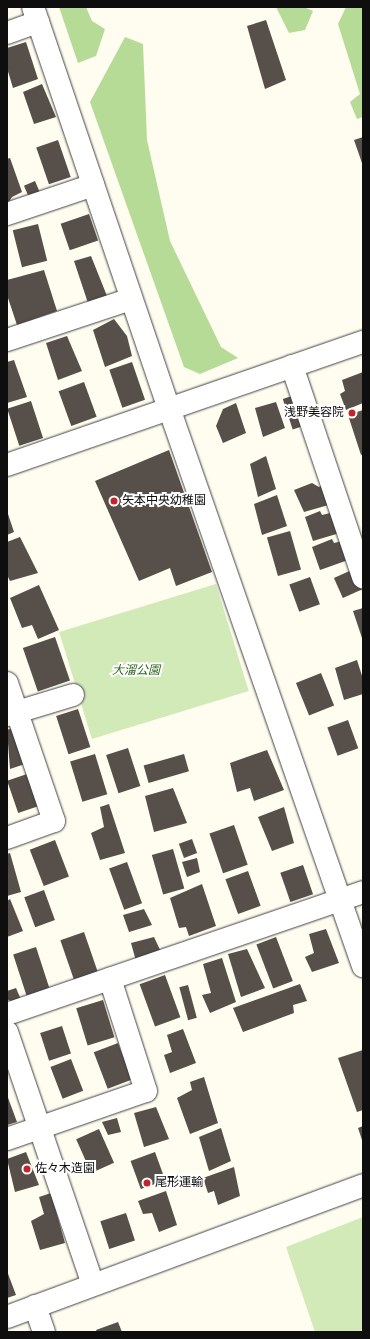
<!DOCTYPE html>
<meta charset="utf-8">
<style>
body{margin:0}
#map{position:relative;width:370px;height:1339px;overflow:hidden;background:#fffcf0;font-family:Bitter,"Noto Sans JP",serif}
div>[style]{position:absolute}
.green>*{inset:0;background:#d2eab8;transform-origin:0 0}
.forest>*{inset:0;background:#b6db97}
.building>*{inset:0;background:#574f4a;transform-origin:0 0}
.roads{filter:drop-shadow(0 0 1px #414141) drop-shadow(0 0 1px #414141)}
.minor>*{height:22px;margin:-11px;padding:0 11px;transform-origin:11px;border-radius:11px;background:#fff}
.dots>*{width:11px;height:11px;translate:-50% -50%;box-sizing:border-box;border:2px solid #fff;border-radius:50%}
span{translate:-50% -50%;white-space:nowrap;text-align:center;line-height:1.15;-webkit-text-stroke:4px #fff;paint-order:stroke}
.poi-label{font-size:12px;color:#0e0e0e}
.right{translate:-100% -50%;text-align:right}
.left{translate:0 -50%;text-align:left}
.park-label{font-size:12px;color:#2c671d;font-style:italic}
.frame{position:absolute;inset:0;border:8px solid #0e0e0e;pointer-events:none}
</style>
<div id="map">
<div class="green">
<div style="left:216px;top:584px;width:112px;height:164px;rotate:73deg"></div>
<div style="clip-path:polygon(363px 1217px,363px 1332px,315px 1332px,286px 1247px)"></div>
</div>
<div class="forest">
<div style="clip-path:polygon(59px 7px,86px 7px,92px 21px,105px 29px,96px 56px,78px 63px)"></div>
<div style="clip-path:polygon(276px 7px,304px 7px,313px 11px,305px 30px,289px 33px)"></div>
<div style="clip-path:polygon(346px 7px,363px 7px,363px 117px,357px 119px,350px 102px,360px 94px,338px 24px)"></div>
<div style="clip-path:polygon(125px 37px,143px 44px,147px 140px,170px 241px,221px 347px,238px 358px,200px 374px,184px 367px,90px 102px)"></div>
</div>
<div class="building">
<div style="clip-path:polygon(266px 20px,286px 80px,265px 89px,247px 26px)"></div>
<div style="clip-path:polygon(26px 42px,38px 79px,13px 88px,7px 68px,7px 48px)"></div>
<div style="clip-path:polygon(42px 84px,56px 117px,34px 124px,23px 92px)"></div>
<div style="clip-path:polygon(363px 137px,363px 166px,354px 140px)"></div>
<div style="left:58px;top:140px;width:39px;height:23px;rotate:71deg"></div>
<div style="clip-path:polygon(10px 158px,22px 192px,12px 197px,7px 205px,7px 159px)"></div>
<div style="left:35px;top:181px;width:15px;height:12px;rotate:67deg"></div>
<div style="left:89px;top:214px;width:28px;height:30px;rotate:71deg"></div>
<div style="left:38px;top:224px;width:38px;height:26px;rotate:76deg"></div>
<div style="clip-path:polygon(91px 256px,107px 296px,88px 303px,74px 261px)"></div>
<div style="clip-path:polygon(44px 270px,57px 311px,17px 325px,7px 295px,7px 280px)"></div>
<div style="clip-path:polygon(114px 319px,127px 336px,132px 356px,105px 367px,93px 330px)"></div>
<div style="clip-path:polygon(67px 336px,82px 371px,58px 380px,46px 343px)"></div>
<div style="clip-path:polygon(14px 360px,27px 397px,7px 403px,7px 362px)"></div>
<div style="left:132px;top:362px;width:40px;height:24px;rotate:71deg"></div>
<div style="clip-path:polygon(363px 372px,363px 403px,346px 410px,340px 394px,345px 391px,342px 380px)"></div>
<div style="left:84px;top:382px;width:37px;height:27px;rotate:70deg"></div>
<div style="left:298px;top:394px;width:32px;height:16px;rotate:72deg"></div>
<div style="left:31px;top:401px;width:39px;height:25px;rotate:72deg"></div>
<div style="clip-path:polygon(276px 402px,285px 428px,263px 437px,255px 408px)"></div>
<div style="clip-path:polygon(236px 403px,246px 433px,223px 443px,216px 426px,223px 409px)"></div>
<div style="clip-path:polygon(363px 410px,363px 454px,361px 455px,348px 415px)"></div>
<div style="clip-path:polygon(169px 450px,212px 572px,176px 586px,170px 568px,139px 581px,95px 481px)"></div>
<div style="clip-path:polygon(266px 456px,276px 489px,258px 497px,250px 464px)"></div>
<div style="clip-path:polygon(312px 483px,319px 487px,325px 484px,332px 504px,304px 512px,294px 490px)"></div>
<div style="clip-path:polygon(277px 495px,287px 526px,262px 535px,254px 504px)"></div>
<div style="clip-path:polygon(7px 511px,14px 532px,7px 535px)"></div>
<div style="clip-path:polygon(320px 511px,322px 515px,334px 512px,343px 532px,313px 541px,305px 517px)"></div>
<div style="left:290px;top:531px;width:40px;height:24px;rotate:74deg"></div>
<div style="clip-path:polygon(20px 537px,38px 573px,10px 581px,7px 575px,7px 542px)"></div>
<div style="clip-path:polygon(332px 539px,334px 543px,342px 541px,351px 559px,320px 570px,312px 547px)"></div>
<div style="left:354px;top:569px;width:22px;height:22px;rotate:66deg"></div>
<div style="left:310px;top:577px;width:29px;height:22px;rotate:70deg"></div>
<div style="clip-path:polygon(39px 585px,59px 630px,38px 639px,32px 625px,22px 628px,10px 598px)"></div>
<div style="clip-path:polygon(363px 608px,363px 641px,353px 611px)"></div>
<div style="left:55px;top:637px;width:46px;height:34px;rotate:71deg"></div>
<div style="clip-path:polygon(357px 660px,363px 679px,363px 694px,344px 700px,335px 668px)"></div>
<div style="left:321px;top:673px;width:35px;height:27px;rotate:68deg"></div>
<div style="left:78px;top:709px;width:40px;height:23px;rotate:72deg"></div>
<div style="left:348px;top:720px;width:30px;height:22px;rotate:70deg"></div>
<div style="clip-path:polygon(15px 727px,28px 763px,10px 769px,7px 730px)"></div>
<div style="left:128px;top:748px;width:40px;height:23px;rotate:72deg"></div>
<div style="clip-path:polygon(267px 750px,284px 790px,254px 801px,250px 788px,237px 792px,230px 763px)"></div>
<div style="left:95px;top:754px;width:42px;height:26px;rotate:73deg"></div>
<div style="left:184px;top:754px;width:18px;height:42px;rotate:74deg"></div>
<div style="left:27px;top:774px;width:34px;height:21px;rotate:71deg"></div>
<div style="clip-path:polygon(173px 788px,187px 823px,154px 832px,145px 796px)"></div>
<div style="clip-path:polygon(109px 804px,125px 853px,100px 860px,91px 833px,104px 827px,100px 807px)"></div>
<div style="clip-path:polygon(284px 807px,294px 843px,272px 851px,258px 817px)"></div>
<div style="left:234px;top:825px;width:42px;height:26px;rotate:71deg"></div>
<div style="left:192px;top:839px;width:15px;height:14px;rotate:70deg"></div>
<div style="left:55px;top:840px;width:39px;height:27px;rotate:69deg"></div>
<div style="left:173px;top:849px;width:41px;height:22px;rotate:74deg"></div>
<div style="clip-path:polygon(10px 853px,21px 892px,7px 896px,7px 854px)"></div>
<div style="clip-path:polygon(197px 858px,200px 872px,187px 877px,182px 862px)"></div>
<div style="left:127px;top:862px;width:44px;height:19px;rotate:70deg"></div>
<div style="left:303px;top:865px;width:31px;height:24px;rotate:71deg"></div>
<div style="left:248px;top:871px;width:37px;height:24px;rotate:70deg"></div>
<div style="clip-path:polygon(202px 884px,216px 926px,189px 936px,186px 927px,179px 928px,170px 898px)"></div>
<div style="left:44px;top:890px;width:32px;height:21px;rotate:70deg"></div>
<div style="clip-path:polygon(10px 899px,23px 931px,7px 937px,7px 901px)"></div>
<div style="clip-path:polygon(144px 909px,152px 925px,129px 932px,123px 915px)"></div>
<div style="clip-path:polygon(326px 929px,339px 963px,312px 972px,305px 957px,314px 953px,309px 934px)"></div>
<div style="left:84px;top:932px;width:46px;height:25px;rotate:71deg"></div>
<div style="clip-path:polygon(154px 937px,161px 952px,136px 961px,131px 943px)"></div>
<div style="left:276px;top:937px;width:47px;height:21px;rotate:69deg"></div>
<div style="left:36px;top:947px;width:45px;height:24px;rotate:72deg"></div>
<div style="clip-path:polygon(247px 949px,265px 988px,241px 997px,228px 954px)"></div>
<div style="clip-path:polygon(222px 958px,236px 1002px,210px 1013px,202px 995px,211px 993px,203px 964px)"></div>
<div style="left:165px;top:975px;width:45px;height:27px;rotate:70deg"></div>
<div style="clip-path:polygon(300px 984px,307px 1001px,293px 1005px,294px 1013px,243px 1032px,233px 1008px)"></div>
<div style="left:188px;top:985px;width:34px;height:9px;rotate:75deg"></div>
<div style="clip-path:polygon(16px 988px,22px 1002px,19px 1006px,7px 999px,7px 991px)"></div>
<div style="left:103px;top:1000px;width:39px;height:28px;rotate:73deg"></div>
<div style="left:62px;top:1026px;width:29px;height:23px;rotate:72deg"></div>
<div style="clip-path:polygon(183px 1029px,196px 1063px,170px 1073px,164px 1055px,172px 1052px,167px 1035px)"></div>
<div style="left:118px;top:1043px;width:39px;height:26px;rotate:69deg"></div>
<div style="clip-path:polygon(363px 1050px,363px 1110px,357px 1112px,338px 1058px)"></div>
<div style="left:71px;top:1059px;width:34px;height:22px;rotate:69deg"></div>
<div style="clip-path:polygon(204px 1077px,218px 1123px,190px 1134px,177px 1098px,192px 1090px,190px 1082px)"></div>
<div style="clip-path:polygon(7px 1095px,17px 1122px,7px 1125px)"></div>
<div style="clip-path:polygon(156px 1107px,169px 1139px,144px 1147px,134px 1113px)"></div>
<div style="clip-path:polygon(117px 1118px,121px 1132px,108px 1135px,102px 1122px)"></div>
<div style="clip-path:polygon(363px 1126px,363px 1143px,358px 1128px)"></div>
<div style="clip-path:polygon(221px 1128px,231px 1161px,209px 1171px,199px 1137px)"></div>
<div style="left:99px;top:1129px;width:37px;height:25px;rotate:66deg"></div>
<div style="clip-path:polygon(26px 1152px,39px 1185px,15px 1192px,7px 1159px)"></div>
<div style="left:155px;top:1152px;width:30px;height:26px;rotate:70deg"></div>
<div style="clip-path:polygon(234px 1167px,240px 1196px,218px 1205px,214px 1191px,208px 1193px,203px 1178px)"></div>
<div style="clip-path:polygon(166px 1191px,177px 1225px,159px 1232px,152px 1213px,143px 1214px,138px 1201px)"></div>
<div style="clip-path:polygon(51px 1193px,65px 1243px,40px 1250px,31px 1221px,44px 1214px,39px 1197px)"></div>
<div style="left:126px;top:1213px;width:29px;height:27px;rotate:72deg"></div>
<div style="clip-path:polygon(7px 1271px,16px 1295px,7px 1298px)"></div>
<div style="clip-path:polygon(118px 1322px,122px 1332px,97px 1332px,96px 1330px)"></div>
</div>
<div class="roads">
<div class="minor">
<div style="left:33px;top:7px;width:423px;rotate:71.3deg"></div>
<div style="left:169px;top:408px;width:591px;rotate:70.83deg"></div>
<div style="left:7px;top:33px;width:33px;rotate:-20deg"></div>
<div style="left:7px;top:214px;width:91px;rotate:-18.6deg"></div>
<div style="left:7px;top:340px;width:131px;rotate:-18.3deg"></div>
<div style="left:292px;top:366px;width:223px;rotate:71.4deg"></div>
<div style="left:7px;top:465px;width:377px;rotate:-19.1deg"></div>
<div style="left:7px;top:683px;width:146px;rotate:71.2deg"></div>
<div style="left:54px;top:821px;width:50px;rotate:160.1deg"></div>
<div style="left:7px;top:715px;width:69px;rotate:-16.9deg"></div>
<div style="left:7px;top:1014px;width:376px;rotate:-18.9deg"></div>
<div style="left:7px;top:1032px;width:266px;rotate:71.2deg"></div>
<div style="left:7px;top:1139px;width:147px;rotate:-19.1deg"></div>
<div style="left:146px;top:1091px;width:118px;rotate:-107.8deg"></div>
<div style="left:35px;top:1306px;width:28px;rotate:71deg"></div>
<div style="left:7px;top:1317px;width:380px;rotate:-20.3deg"></div>
</div>
</div>
<div class="dots">
<div style="left:352px;top:413px;background:#c1242b"></div>
<div style="left:114px;top:501px;background:#c1242b"></div>
<div style="left:27px;top:1169px;background:#c1242b"></div>
<div style="left:147px;top:1183px;background:#c1242b"></div>
</div>
<div class="poi-label">
<span class="right" style="left:344px;top:413px">浅野美容院</span>
<span class="left" style="left:122px;top:501px">矢本中央幼稚園</span>
<span class="left" style="left:35px;top:1169px">佐々木造園</span>
<span class="left" style="left:155px;top:1183px">尾形運輸</span>
</div>
<div class="park-label">
<span style="left:136px;top:671px">大溜公園</span>
</div>
<div class="frame"></div>
</div>
